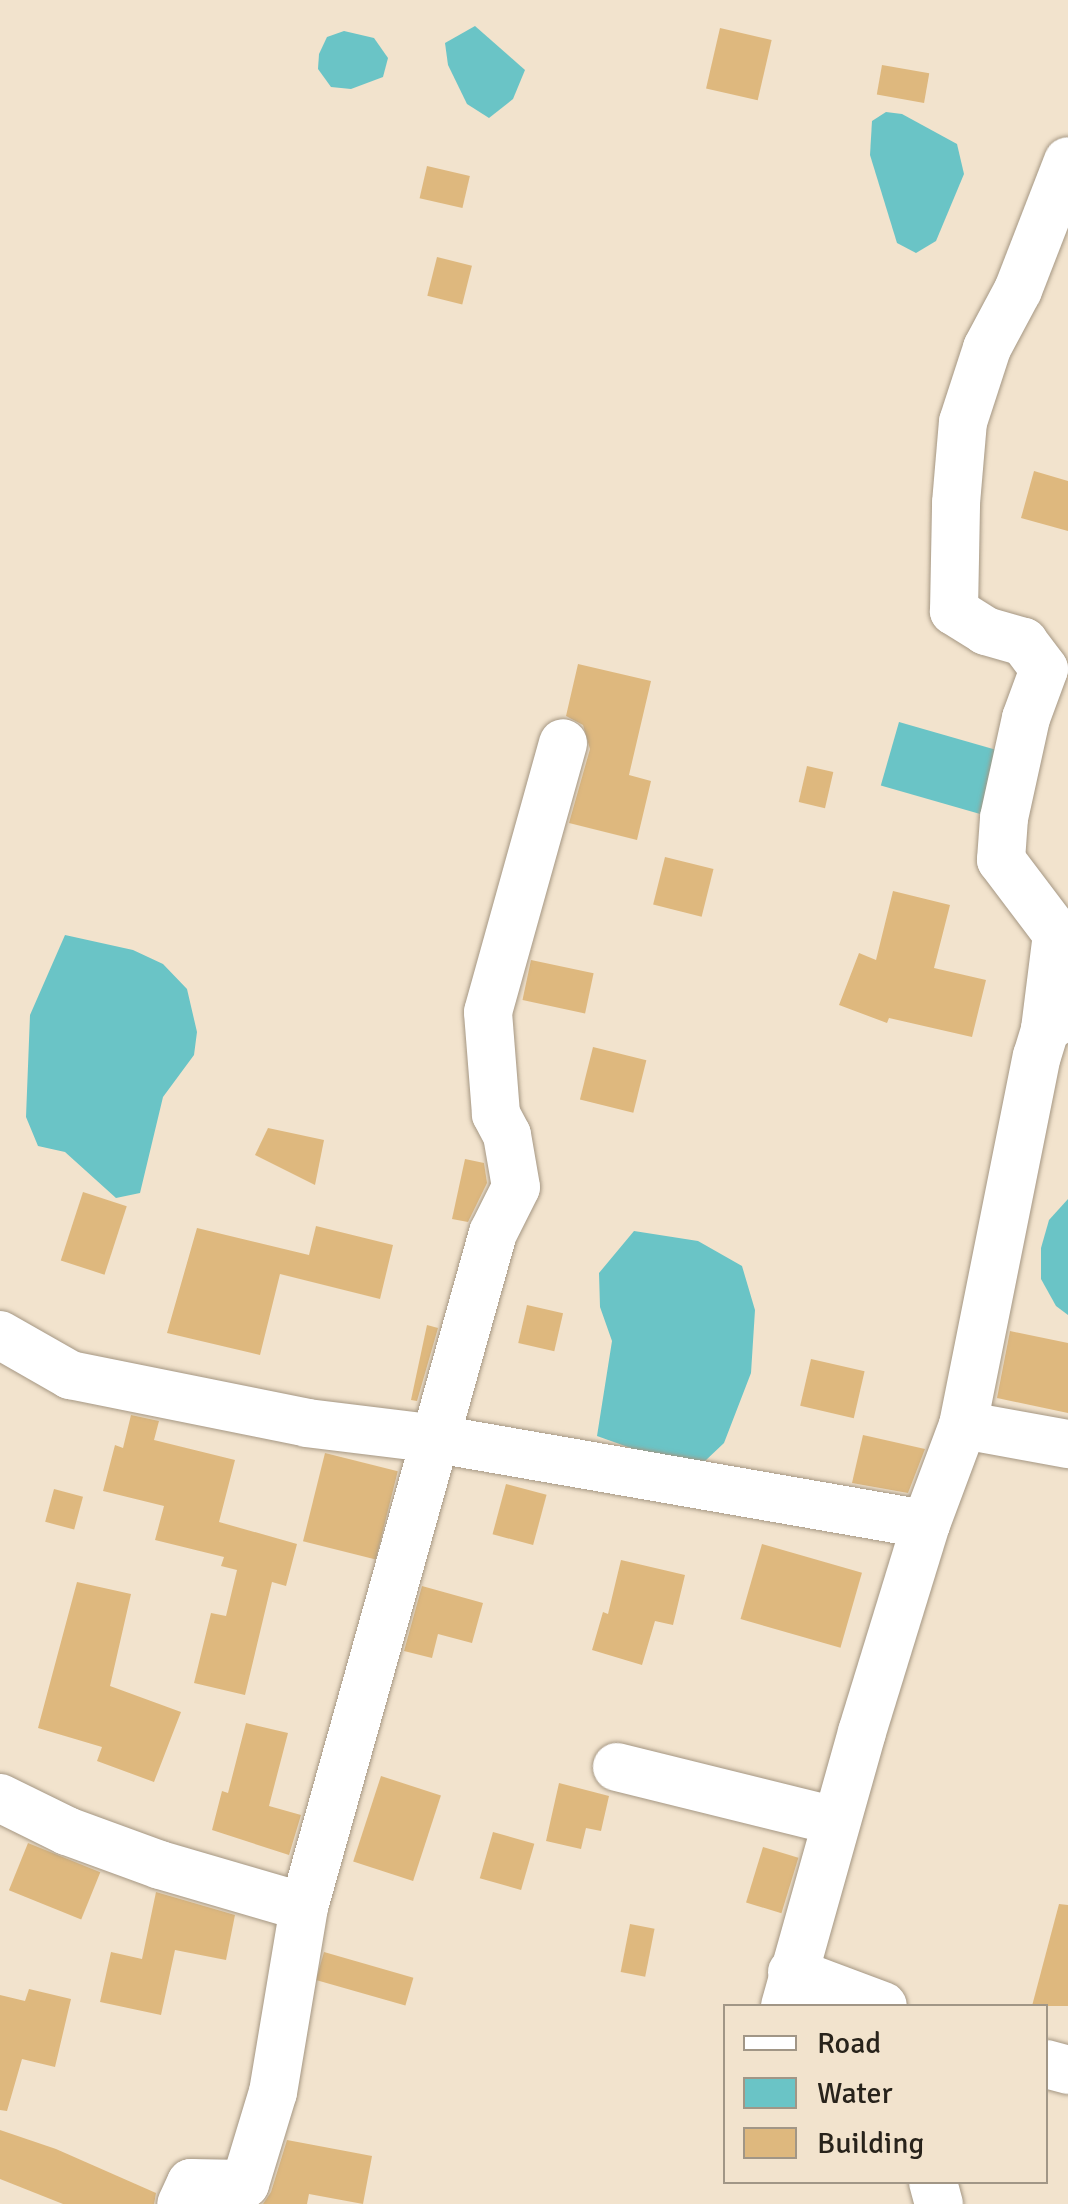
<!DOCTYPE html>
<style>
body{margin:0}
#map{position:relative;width:1068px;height:2204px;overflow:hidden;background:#f2e3cd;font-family:Signika,sans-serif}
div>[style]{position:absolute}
.water>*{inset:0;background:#6ac4c6;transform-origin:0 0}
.building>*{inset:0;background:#deb87e;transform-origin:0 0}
.roads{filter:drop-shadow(0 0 2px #a59783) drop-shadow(0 0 2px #a59783)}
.minor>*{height:48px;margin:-24px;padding:0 24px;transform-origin:24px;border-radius:24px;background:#fff}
span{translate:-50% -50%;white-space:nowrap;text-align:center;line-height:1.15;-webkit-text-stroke:10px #f2e3cd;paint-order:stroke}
.legend{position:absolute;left:723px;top:2004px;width:325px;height:180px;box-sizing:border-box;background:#f2e3cd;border:2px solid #a19686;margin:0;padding:12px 18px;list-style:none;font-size:30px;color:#28231b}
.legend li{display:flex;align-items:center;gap:20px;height:50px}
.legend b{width:50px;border:2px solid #a19686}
</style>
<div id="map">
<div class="water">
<div style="clip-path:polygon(475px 26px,525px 70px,513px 99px,489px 118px,467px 104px,448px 65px,445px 43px)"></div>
<div style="clip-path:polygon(344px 31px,374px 38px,388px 58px,383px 77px,351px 89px,331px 87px,318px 69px,319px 54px,327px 37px)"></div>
<div style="clip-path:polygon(886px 112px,902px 114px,957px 144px,964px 174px,936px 241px,916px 253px,897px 243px,870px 155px,872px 121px)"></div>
<div style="left:899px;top:722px;width:106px;height:66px;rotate:16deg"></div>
<div style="clip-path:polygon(65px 935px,133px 950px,163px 964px,187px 989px,197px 1032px,194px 1055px,163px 1097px,140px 1193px,116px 1198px,65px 1152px,38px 1146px,26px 1117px,30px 1015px)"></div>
<div style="clip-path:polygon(1068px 1199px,1068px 1315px,1056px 1306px,1041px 1279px,1041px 1248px,1049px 1220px)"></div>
<div style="clip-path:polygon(634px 1231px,698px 1241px,742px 1266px,755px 1310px,751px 1373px,724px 1443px,705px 1461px,653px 1456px,597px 1436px,612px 1341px,600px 1307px,599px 1273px)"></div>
</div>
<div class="building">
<div style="left:720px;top:28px;width:53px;height:62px;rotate:13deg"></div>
<div style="left:882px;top:65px;width:48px;height:30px;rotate:10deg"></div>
<div style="left:427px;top:166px;width:44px;height:33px;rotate:13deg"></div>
<div style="left:437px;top:257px;width:36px;height:40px;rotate:14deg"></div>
<div style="clip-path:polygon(1034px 471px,1068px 481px,1068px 531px,1021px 518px)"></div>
<div style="clip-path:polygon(578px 664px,651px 681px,629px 775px,651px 781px,637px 840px,569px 823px,590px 749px,583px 725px,566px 716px)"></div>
<div style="left:807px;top:766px;width:27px;height:37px;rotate:13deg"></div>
<div style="left:665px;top:857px;width:50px;height:49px;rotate:14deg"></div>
<div style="clip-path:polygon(893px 891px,950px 905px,934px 968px,986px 980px,972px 1037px,889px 1018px,887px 1023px,839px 1005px,859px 953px,876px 960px)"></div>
<div style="left:531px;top:960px;width:64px;height:41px;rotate:12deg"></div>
<div style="left:593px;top:1047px;width:55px;height:54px;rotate:14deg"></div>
<div style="clip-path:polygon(268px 1128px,324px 1140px,315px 1185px,255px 1155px)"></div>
<div style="clip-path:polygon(465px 1159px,484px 1163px,487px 1183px,468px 1222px,452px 1219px)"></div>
<div style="left:83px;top:1192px;width:46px;height:72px;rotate:18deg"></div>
<div style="clip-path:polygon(316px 1226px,393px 1245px,380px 1299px,280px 1274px,260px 1355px,167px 1333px,197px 1228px,309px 1255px)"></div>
<div style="left:527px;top:1305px;width:37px;height:39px;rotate:13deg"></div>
<div style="clip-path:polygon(427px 1325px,438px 1328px,417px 1401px,411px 1400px)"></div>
<div style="clip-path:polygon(1010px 1331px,1068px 1343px,1068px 1413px,997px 1398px)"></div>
<div style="left:811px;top:1359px;width:55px;height:48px;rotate:13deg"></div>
<div style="clip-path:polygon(131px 1415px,159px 1421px,154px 1440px,235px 1460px,219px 1522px,297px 1544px,286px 1586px,272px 1582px,245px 1695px,194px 1683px,211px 1613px,226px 1616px,237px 1570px,221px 1566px,224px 1557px,155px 1540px,164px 1506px,103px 1491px,115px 1445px,123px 1448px)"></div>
<div style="clip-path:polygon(863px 1435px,925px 1449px,908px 1493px,852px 1483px)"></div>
<div style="left:325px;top:1453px;width:75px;height:91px;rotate:14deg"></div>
<div style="left:506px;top:1484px;width:42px;height:52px;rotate:15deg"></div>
<div style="left:54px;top:1489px;width:30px;height:34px;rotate:15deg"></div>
<div style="left:762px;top:1544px;width:104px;height:78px;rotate:16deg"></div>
<div style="clip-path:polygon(621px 1560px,685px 1575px,673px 1625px,655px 1621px,642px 1665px,592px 1650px,603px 1612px,608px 1614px)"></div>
<div style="clip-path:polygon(77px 1582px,131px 1594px,110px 1686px,181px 1712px,154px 1782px,97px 1761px,102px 1747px,38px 1728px)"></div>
<div style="clip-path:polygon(422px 1586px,483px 1603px,472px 1643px,438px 1634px,432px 1658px,404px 1651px)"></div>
<div style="clip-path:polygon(246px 1723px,288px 1733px,269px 1806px,301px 1815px,289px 1855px,212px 1830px,222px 1791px,228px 1793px)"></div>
<div style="left:381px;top:1776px;width:63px;height:90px;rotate:18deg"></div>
<div style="clip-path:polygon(559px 1783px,609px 1796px,601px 1831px,586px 1828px,581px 1849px,546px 1841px)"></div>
<div style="left:493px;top:1832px;width:43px;height:48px;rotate:16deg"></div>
<div style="left:28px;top:1843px;width:78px;height:51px;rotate:22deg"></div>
<div style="left:763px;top:1847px;width:37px;height:58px;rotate:17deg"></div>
<div style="clip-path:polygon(156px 1892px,235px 1915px,226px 1960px,175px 1950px,161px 2015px,100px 2002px,111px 1952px,142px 1959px)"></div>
<div style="clip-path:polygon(1059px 1904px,1068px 1905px,1068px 2006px,1032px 2006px)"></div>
<div style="left:630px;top:1924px;width:25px;height:49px;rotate:11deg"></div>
<div style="left:324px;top:1952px;width:93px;height:29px;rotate:16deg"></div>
<div style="clip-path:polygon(29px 1989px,71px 1999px,55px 2067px,22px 2059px,7px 2111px,0 2110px,0 1995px,25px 2001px)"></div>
<div style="clip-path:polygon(0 2130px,56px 2149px,156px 2193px,154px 2204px,63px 2204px,0 2179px)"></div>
<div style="clip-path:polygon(287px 2140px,372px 2156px,363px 2204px,309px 2194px,307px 2204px,263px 2204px,271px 2192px)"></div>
</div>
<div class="roads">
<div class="minor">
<div style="left:1045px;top:1029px;width:96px;rotate:-82.8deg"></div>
<div style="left:1057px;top:934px;width:93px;rotate:-127.1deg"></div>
<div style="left:1001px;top:860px;width:42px;rotate:-85.9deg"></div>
<div style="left:1004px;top:818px;width:102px;rotate:-77.6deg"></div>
<div style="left:1026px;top:718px;width:52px;rotate:-69.8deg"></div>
<div style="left:1044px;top:669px;width:34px;rotate:-127deg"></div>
<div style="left:1024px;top:642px;width:40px;rotate:-164deg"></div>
<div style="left:986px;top:631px;width:38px;rotate:-148deg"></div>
<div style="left:954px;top:611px;width:108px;rotate:-88.9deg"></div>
<div style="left:956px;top:503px;width:81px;rotate:-85.1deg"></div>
<div style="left:963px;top:422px;width:78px;rotate:-72deg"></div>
<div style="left:987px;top:348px;width:66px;rotate:-61.9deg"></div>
<div style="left:1018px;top:290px;width:138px;rotate:-68.8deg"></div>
<div style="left:0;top:1335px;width:81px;rotate:29.7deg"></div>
<div style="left:70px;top:1375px;width:242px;rotate:11.4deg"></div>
<div style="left:307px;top:1423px;width:131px;rotate:7deg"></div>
<div style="left:437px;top:1439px;width:496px;rotate:9.9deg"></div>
<div style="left:963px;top:1425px;width:376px;rotate:-78.7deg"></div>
<div style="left:1037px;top:1056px;width:28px;rotate:-73deg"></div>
<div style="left:1045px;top:1029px;width:27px;rotate:-33deg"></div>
<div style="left:617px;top:1767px;width:225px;rotate:13.9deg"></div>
<div style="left:0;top:1798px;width:75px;rotate:26.2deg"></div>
<div style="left:67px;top:1831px;width:99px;rotate:20.1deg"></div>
<div style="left:160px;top:1865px;width:150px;rotate:16.3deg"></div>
<div style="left:304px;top:1907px;width:188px;rotate:99.5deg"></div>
<div style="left:273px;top:2092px;width:96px;rotate:106.9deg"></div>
<div style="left:245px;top:2184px;width:54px;rotate:-178.9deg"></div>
<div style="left:191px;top:2183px;width:23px;rotate:115deg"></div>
<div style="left:304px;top:1907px;width:700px;rotate:-74.34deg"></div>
<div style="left:493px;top:1233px;width:51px;rotate:-63.4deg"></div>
<div style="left:516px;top:1187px;width:53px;rotate:-99.8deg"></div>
<div style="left:507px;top:1135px;width:24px;rotate:-118deg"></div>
<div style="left:496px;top:1114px;width:102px;rotate:-94.5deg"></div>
<div style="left:488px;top:1012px;width:279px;rotate:-74.4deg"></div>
<div style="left:792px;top:1972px;width:97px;rotate:20.5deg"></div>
<div style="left:785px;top:2006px;width:285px;rotate:-74.3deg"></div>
<div style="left:862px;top:1732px;width:218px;rotate:-72.9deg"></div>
<div style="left:926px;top:1524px;width:106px;rotate:-69.5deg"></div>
<div style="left:963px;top:1425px;width:107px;rotate:10.3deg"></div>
<div style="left:1046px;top:2064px;width:23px;rotate:15deg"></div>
<div style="left:933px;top:2182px;width:23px;rotate:75deg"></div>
</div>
</div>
<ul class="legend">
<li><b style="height:12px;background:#fff"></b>Road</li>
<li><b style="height:28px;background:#6ac4c6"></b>Water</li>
<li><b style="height:28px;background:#deb87e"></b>Building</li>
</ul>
</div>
